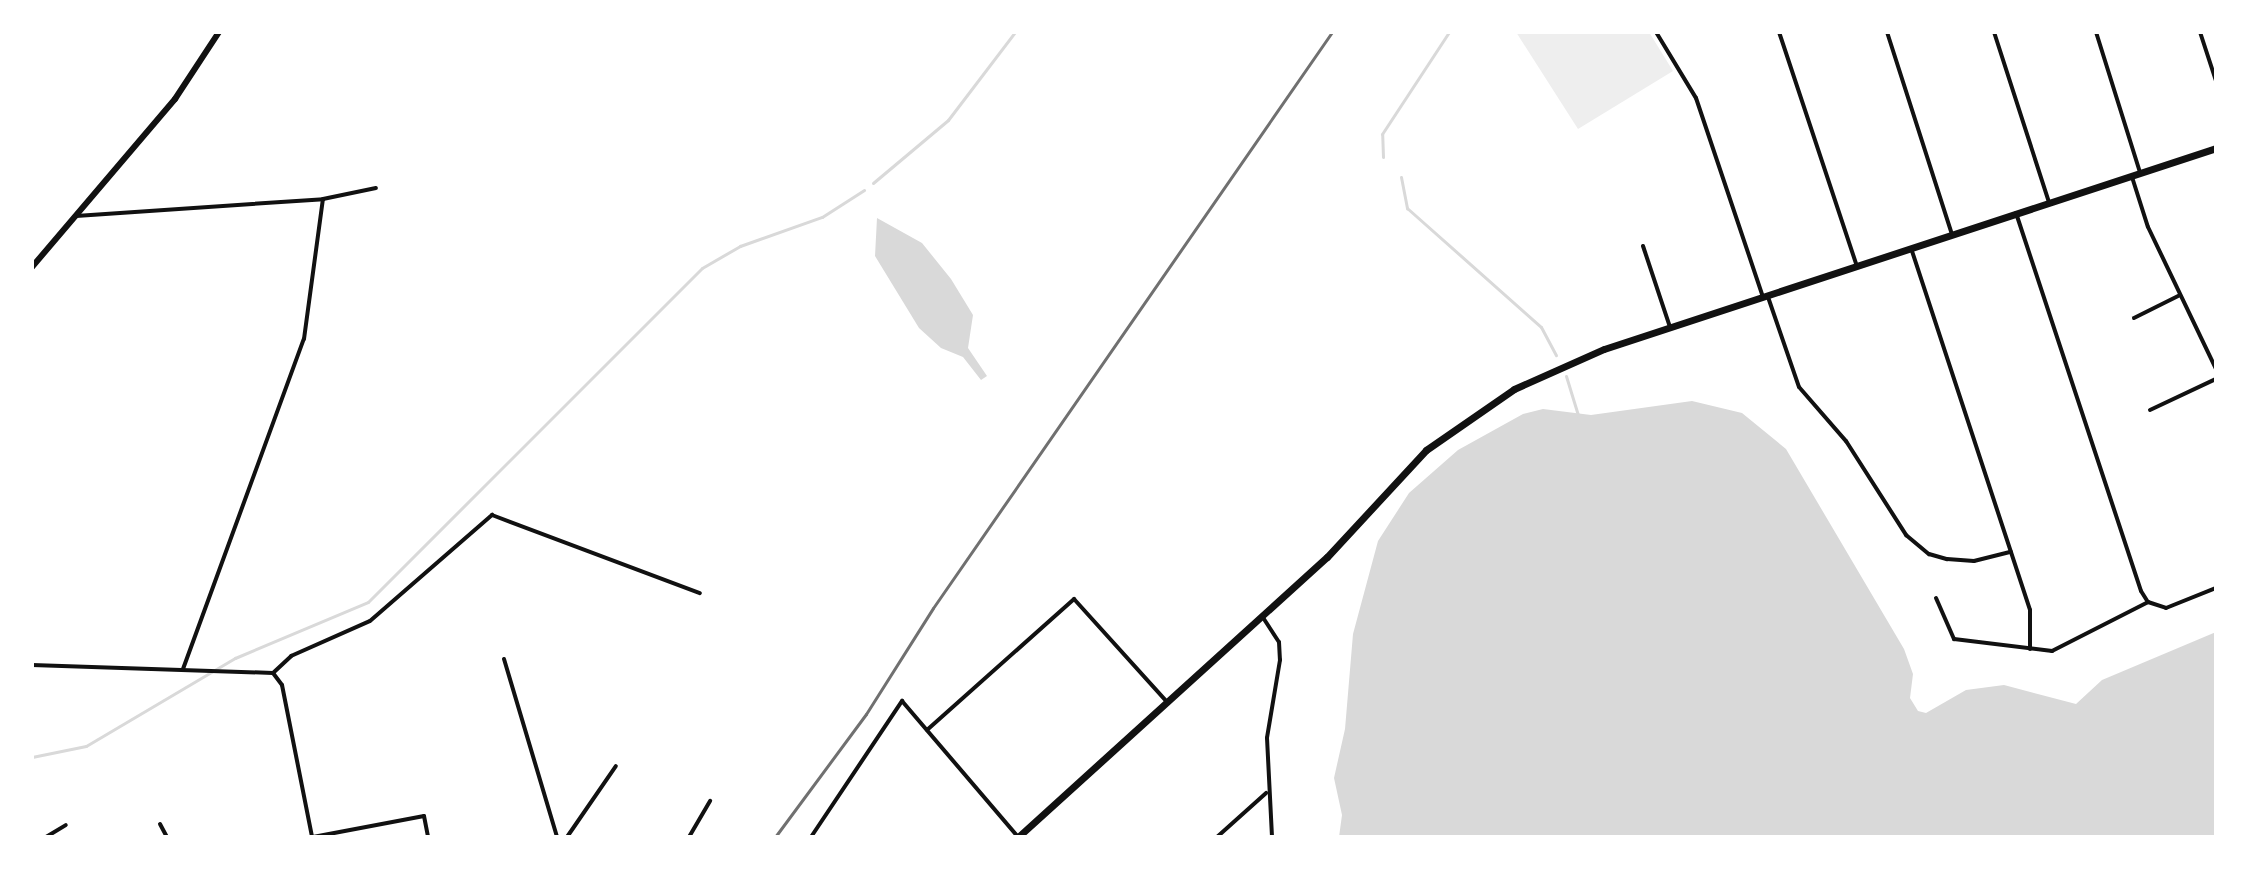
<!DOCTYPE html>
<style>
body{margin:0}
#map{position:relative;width:2248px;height:869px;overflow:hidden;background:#fff;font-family:Cabin,sans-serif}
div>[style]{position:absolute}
.green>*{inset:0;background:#eee}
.water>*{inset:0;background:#d9d9d9}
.stream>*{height:3px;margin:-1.5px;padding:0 1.5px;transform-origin:1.5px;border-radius:1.5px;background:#d9d9d9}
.minor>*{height:4px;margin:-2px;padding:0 2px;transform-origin:2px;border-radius:2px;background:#111}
.tertiary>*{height:6px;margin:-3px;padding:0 3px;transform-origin:3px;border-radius:3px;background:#111}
.primary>*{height:7px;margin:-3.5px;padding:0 3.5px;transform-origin:3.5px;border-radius:3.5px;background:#111}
.rail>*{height:3px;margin:-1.5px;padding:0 1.5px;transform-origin:1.5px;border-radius:1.5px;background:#707070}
span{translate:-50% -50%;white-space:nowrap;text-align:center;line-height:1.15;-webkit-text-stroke:8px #fff;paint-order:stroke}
.frame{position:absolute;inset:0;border:34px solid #fff;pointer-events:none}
</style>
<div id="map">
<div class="green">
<div style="clip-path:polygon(1516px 32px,1649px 32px,1673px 71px,1578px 129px)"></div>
</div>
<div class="water">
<div style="clip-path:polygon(877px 218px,922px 243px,951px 279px,973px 315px,968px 348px,987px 376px,981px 380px,963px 357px,941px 348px,919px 328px,875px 256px)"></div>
<div style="clip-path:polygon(1692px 401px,1742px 413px,1786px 449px,1904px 649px,1913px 674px,1910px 698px,1918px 711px,1926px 713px,1966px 690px,2004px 685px,2076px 704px,2102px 680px,2216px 632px,2216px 837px,1339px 837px,1342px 815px,1334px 778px,1345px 729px,1353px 634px,1378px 541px,1409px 493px,1458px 450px,1523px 414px,1543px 409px,1591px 415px)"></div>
</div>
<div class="stream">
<div style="left:1383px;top:157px;width:23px;rotate:-92deg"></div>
<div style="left:1382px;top:134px;width:122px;rotate:-56.7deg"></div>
<div style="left:1401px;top:177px;width:32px;rotate:79deg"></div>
<div style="left:1407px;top:208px;width:179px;rotate:41.6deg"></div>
<div style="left:1541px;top:327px;width:32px;rotate:62deg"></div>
<div style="left:873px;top:183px;width:98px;rotate:-40deg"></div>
<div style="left:948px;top:120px;width:111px;rotate:-52.7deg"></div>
<div style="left:1566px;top:376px;width:41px;rotate:72.9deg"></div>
<div style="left:32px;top:757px;width:55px;rotate:-11.5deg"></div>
<div style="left:86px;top:746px;width:173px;rotate:-30.6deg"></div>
<div style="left:235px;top:658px;width:144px;rotate:-22.8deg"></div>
<div style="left:368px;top:602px;width:472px;rotate:-45deg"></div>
<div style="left:702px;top:268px;width:44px;rotate:-30.1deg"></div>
<div style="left:740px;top:246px;width:87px;rotate:-19.5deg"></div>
<div style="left:822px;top:217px;width:50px;rotate:-32.7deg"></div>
</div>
<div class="minor">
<div style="left:1656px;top:32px;width:77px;rotate:58.8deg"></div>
<div style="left:1696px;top:98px;width:210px;rotate:71.4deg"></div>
<div style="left:1779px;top:32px;width:247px;rotate:71.6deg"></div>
<div style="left:1887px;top:32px;width:212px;rotate:72.2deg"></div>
<div style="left:1994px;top:32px;width:179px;rotate:72.1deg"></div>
<div style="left:2096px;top:32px;width:147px;rotate:72.6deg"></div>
<div style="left:2200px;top:32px;width:52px;rotate:71.9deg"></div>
<div style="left:2132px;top:177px;width:52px;rotate:72.3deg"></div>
<div style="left:2148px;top:227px;width:157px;rotate:64.4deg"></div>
<div style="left:2016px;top:213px;width:398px;rotate:71.7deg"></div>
<div style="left:2141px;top:591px;width:13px;rotate:58deg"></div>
<div style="left:2148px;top:602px;width:19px;rotate:18deg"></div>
<div style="left:2166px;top:608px;width:54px;rotate:-21.8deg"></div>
<div style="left:76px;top:216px;width:248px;rotate:-3.9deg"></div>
<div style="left:323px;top:199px;width:54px;rotate:-11.7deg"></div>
<div style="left:1643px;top:246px;width:85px;rotate:71.6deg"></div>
<div style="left:1911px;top:248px;width:381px;rotate:71.8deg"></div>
<div style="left:2030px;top:610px;width:39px;rotate:90deg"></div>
<div style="left:1768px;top:297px;width:95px;rotate:71deg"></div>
<div style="left:1799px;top:387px;width:72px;rotate:49deg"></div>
<div style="left:1846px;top:441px;width:112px;rotate:57.4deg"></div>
<div style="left:1906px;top:535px;width:30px;rotate:40deg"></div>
<div style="left:1929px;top:554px;width:19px;rotate:16deg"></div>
<div style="left:1947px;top:559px;width:27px;rotate:4deg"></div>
<div style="left:1974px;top:561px;width:38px;rotate:-14deg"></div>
<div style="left:2134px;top:318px;width:51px;rotate:-26.6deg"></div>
<div style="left:2150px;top:410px;width:73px;rotate:-25.2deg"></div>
<div style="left:1936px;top:598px;width:45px;rotate:66.3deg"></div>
<div style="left:1954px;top:639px;width:99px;rotate:7deg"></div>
<div style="left:2052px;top:651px;width:108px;rotate:-27deg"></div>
<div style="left:1262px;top:616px;width:31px;rotate:57deg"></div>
<div style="left:1279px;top:642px;width:18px;rotate:87deg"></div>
<div style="left:1280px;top:660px;width:79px;rotate:99.5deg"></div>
<div style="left:1267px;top:738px;width:99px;rotate:87.1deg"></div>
<div style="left:504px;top:659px;width:186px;rotate:73.4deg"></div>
<div style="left:32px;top:665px;width:241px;rotate:1.9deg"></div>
<div style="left:183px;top:669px;width:351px;rotate:-69.9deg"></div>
<div style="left:304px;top:339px;width:141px;rotate:-82.3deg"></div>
<div style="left:273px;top:673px;width:25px;rotate:-43deg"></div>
<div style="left:291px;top:656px;width:86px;rotate:-23.9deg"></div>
<div style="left:370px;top:621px;width:162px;rotate:-41deg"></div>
<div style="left:492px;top:515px;width:222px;rotate:20.6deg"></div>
<div style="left:273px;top:673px;width:15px;rotate:53deg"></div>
<div style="left:282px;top:685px;width:155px;rotate:78.8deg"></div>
<div style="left:927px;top:730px;width:197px;rotate:-41.7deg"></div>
<div style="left:1074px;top:599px;width:139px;rotate:47.9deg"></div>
<div style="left:160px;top:824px;width:15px;rotate:62deg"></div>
<div style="left:46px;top:837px;width:23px;rotate:-31deg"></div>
<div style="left:313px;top:837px;width:113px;rotate:-10.7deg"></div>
<div style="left:424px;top:816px;width:21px;rotate:79deg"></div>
<div style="left:567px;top:837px;width:86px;rotate:-55.4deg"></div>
<div style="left:689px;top:837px;width:42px;rotate:-59.7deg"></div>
<div style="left:811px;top:837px;width:164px;rotate:-56.2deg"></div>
<div style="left:902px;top:701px;width:179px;rotate:49.5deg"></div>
<div style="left:1217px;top:837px;width:66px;rotate:-41.9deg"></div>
</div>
<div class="tertiary">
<div style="left:32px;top:267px;width:221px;rotate:-49.6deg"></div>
<div style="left:175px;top:99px;width:80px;rotate:-56.7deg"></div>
</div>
<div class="primary">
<div style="left:1018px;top:837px;width:417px;rotate:-42.2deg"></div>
<div style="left:1327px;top:557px;width:146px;rotate:-47.2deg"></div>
<div style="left:1426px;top:450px;width:107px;rotate:-34.7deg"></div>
<div style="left:1514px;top:389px;width:98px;rotate:-24deg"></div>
<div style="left:1604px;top:349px;width:644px;rotate:-18.18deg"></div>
</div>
<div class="rail">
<div style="left:775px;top:837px;width:153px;rotate:-53.5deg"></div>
<div style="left:866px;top:714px;width:125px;rotate:-57.7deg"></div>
<div style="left:933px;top:608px;width:701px;rotate:-55.29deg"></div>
</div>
<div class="frame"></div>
</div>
